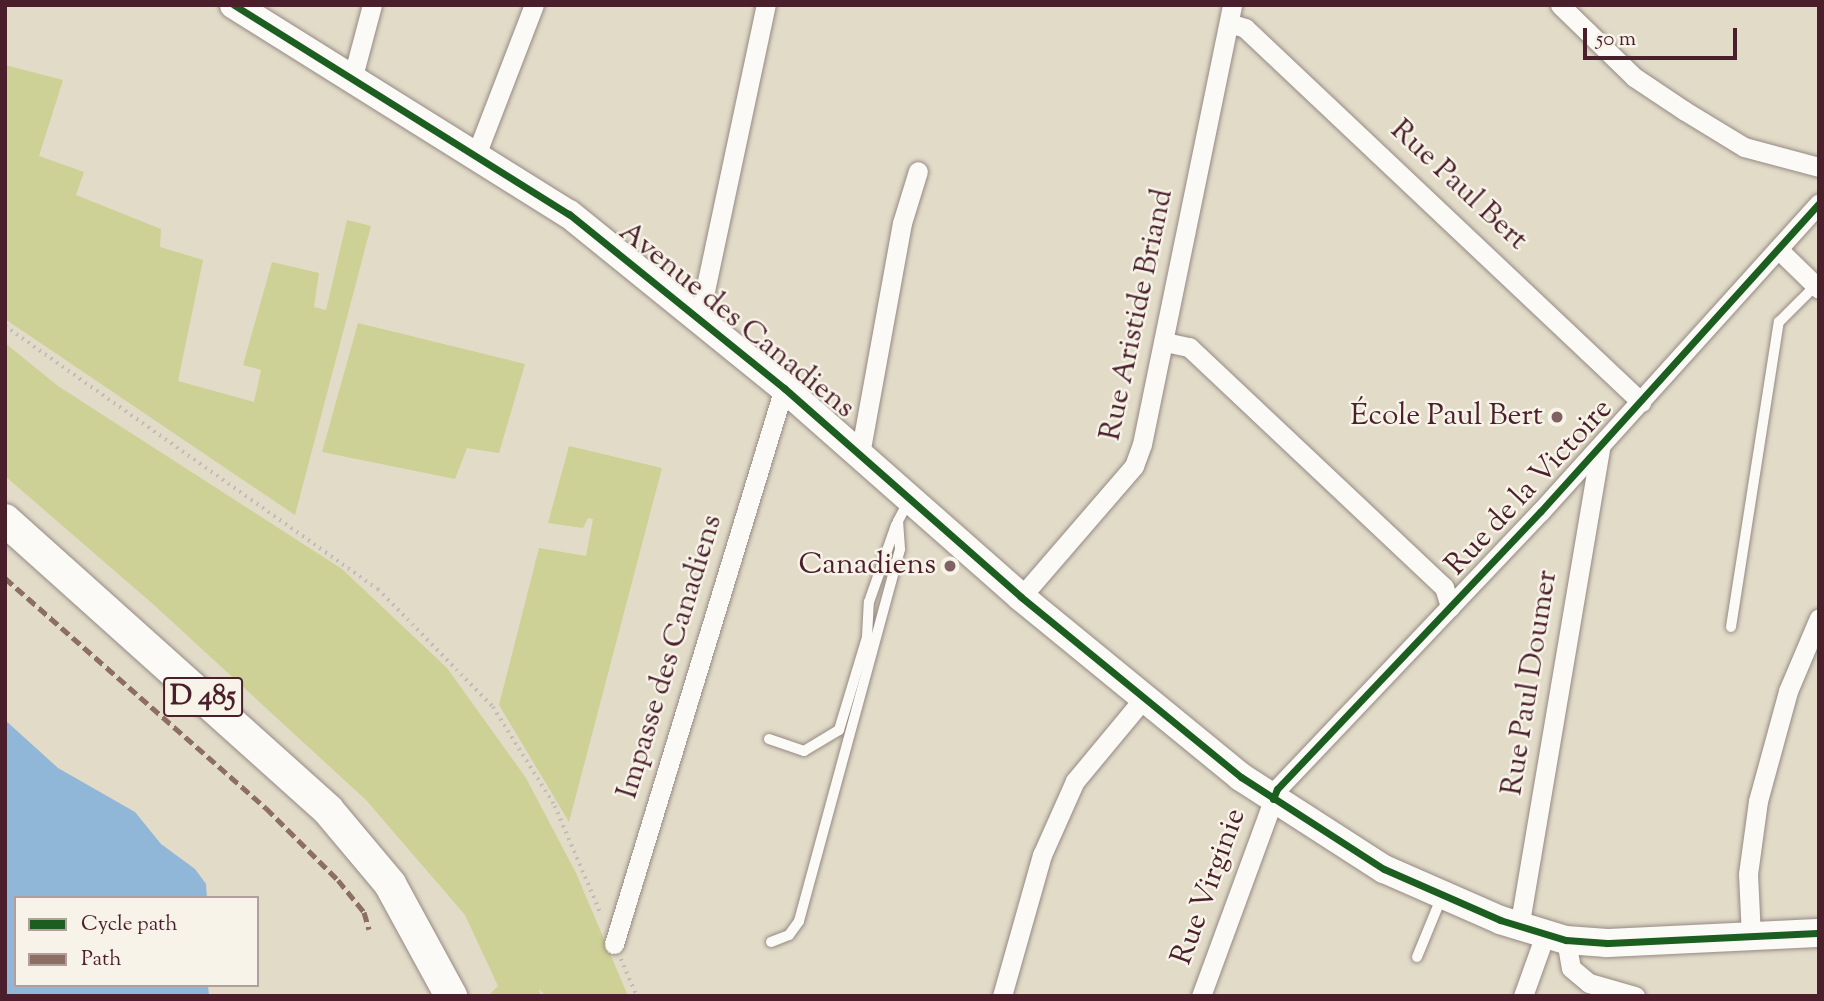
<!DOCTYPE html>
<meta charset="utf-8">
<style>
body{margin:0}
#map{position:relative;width:1824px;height:1001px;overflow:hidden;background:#e2dbc8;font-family:"Sorts Mill Goudy",serif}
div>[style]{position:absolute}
.green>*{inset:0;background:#cdd195}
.water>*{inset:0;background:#90b7d7}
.path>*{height:3.5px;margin-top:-1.75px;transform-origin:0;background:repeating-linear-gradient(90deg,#c1bcba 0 2px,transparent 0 7px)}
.roads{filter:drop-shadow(0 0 2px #958a83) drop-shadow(0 0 2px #958a83)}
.lane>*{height:10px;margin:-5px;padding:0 5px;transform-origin:5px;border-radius:5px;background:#fbfaf7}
.street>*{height:19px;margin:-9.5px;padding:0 9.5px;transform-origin:9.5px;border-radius:9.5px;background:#fbfaf7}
.secondary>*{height:28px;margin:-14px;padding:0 14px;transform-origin:14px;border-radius:14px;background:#fbfaf7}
.primary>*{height:32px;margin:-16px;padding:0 16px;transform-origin:16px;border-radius:16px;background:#fbfaf7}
.quiet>*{height:5px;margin-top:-2.5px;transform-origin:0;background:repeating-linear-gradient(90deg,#8d6e63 0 10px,transparent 0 15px)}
.cycleway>*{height:7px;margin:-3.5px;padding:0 3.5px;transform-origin:3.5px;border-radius:3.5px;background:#1b5e20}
.dots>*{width:19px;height:19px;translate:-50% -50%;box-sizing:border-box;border:4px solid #f7f3e8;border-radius:50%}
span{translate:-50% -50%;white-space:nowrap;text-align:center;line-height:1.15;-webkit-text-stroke:5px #f7f3e8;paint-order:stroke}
.shield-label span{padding:2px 5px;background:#f7f3e8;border:2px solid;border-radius:5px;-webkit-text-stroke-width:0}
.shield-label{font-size:28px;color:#4a1f2b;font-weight:700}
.street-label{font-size:30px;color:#4a1f2b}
.poi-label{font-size:30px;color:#4a1f2b}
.right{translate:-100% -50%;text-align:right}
.frame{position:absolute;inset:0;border:7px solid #4a1f2b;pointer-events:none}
.legend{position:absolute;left:14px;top:896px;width:245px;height:91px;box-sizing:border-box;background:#f7f3e8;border:2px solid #b29e9c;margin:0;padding:9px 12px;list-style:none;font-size:21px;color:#4a1f2b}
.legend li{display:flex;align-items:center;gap:14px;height:35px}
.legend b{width:35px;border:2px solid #b29e9c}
.scale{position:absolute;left:1583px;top:28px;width:154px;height:32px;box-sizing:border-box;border:4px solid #4a1f2b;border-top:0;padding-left:9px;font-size:21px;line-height:24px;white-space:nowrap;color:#4a1f2b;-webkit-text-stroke:5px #f7f3e8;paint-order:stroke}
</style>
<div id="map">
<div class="green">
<div style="clip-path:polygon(5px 65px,63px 80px,39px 156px,84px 172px,76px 195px,161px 229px,160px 247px,203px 260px,178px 381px,254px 402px,261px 370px,243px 365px,272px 262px,319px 273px,314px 307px,326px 310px,347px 220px,371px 226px,295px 515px,5px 319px)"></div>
<div style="clip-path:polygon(358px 323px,525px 364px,499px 453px,467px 448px,455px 479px,322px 452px)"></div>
<div style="clip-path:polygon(5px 343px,58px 386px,342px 569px,447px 668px,526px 778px,576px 873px,628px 996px,546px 996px,539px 989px,541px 996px,488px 996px,498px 986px,465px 915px,366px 800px,154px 605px,5px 476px)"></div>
<div style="clip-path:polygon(569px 446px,662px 468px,569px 822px,499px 705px,539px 548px,586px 556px,593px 519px,588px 518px,583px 528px,548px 523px)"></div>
</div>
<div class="water">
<div style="clip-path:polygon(5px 720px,58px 768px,135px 812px,161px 844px,195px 869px,206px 884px,207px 898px,16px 898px,16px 985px,208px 985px,209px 996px,5px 996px)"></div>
</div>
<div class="path">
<div style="left:5px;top:326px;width:456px;rotate:35.2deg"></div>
<div style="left:378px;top:589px;width:165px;rotate:45.7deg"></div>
<div style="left:493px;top:707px;width:117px;rotate:57.9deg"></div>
<div style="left:555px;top:806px;width:117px;rotate:66.9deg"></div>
<div style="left:621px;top:959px;width:40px;rotate:66.6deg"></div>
</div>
<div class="roads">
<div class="lane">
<div style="left:1731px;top:627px;width:309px;rotate:-81.1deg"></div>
<div style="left:1779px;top:322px;width:51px;rotate:-45deg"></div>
<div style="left:769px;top:739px;width:37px;rotate:19deg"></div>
<div style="left:804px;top:751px;width:41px;rotate:-31deg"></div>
<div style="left:839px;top:730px;width:97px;rotate:-73.2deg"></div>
<div style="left:867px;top:637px;width:35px;rotate:-87deg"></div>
<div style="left:869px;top:602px;width:82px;rotate:-70.7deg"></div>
<div style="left:771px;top:942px;width:19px;rotate:-21deg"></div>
<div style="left:789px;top:935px;width:17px;rotate:-54deg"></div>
<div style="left:799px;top:921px;width:385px;rotate:-74.8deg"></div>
<div style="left:900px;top:549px;width:28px;rotate:-94deg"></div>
<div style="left:898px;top:521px;width:21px;rotate:-62deg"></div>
<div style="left:1417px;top:957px;width:66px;rotate:-67.7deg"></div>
</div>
<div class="street">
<div style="left:1560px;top:5px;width:103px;rotate:44.2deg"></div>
<div style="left:1634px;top:77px;width:61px;rotate:33.7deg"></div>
<div style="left:1685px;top:111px;width:69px;rotate:31.4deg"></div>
<div style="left:1744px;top:147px;width:78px;rotate:14.9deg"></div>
<div style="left:1229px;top:23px;width:17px;rotate:17deg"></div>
<div style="left:1245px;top:28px;width:545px;rotate:43.36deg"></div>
<div style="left:352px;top:80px;width:78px;rotate:-75.1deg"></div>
<div style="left:476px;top:155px;width:161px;rotate:-68.9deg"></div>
<div style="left:1778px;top:249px;width:57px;rotate:44.3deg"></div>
<div style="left:699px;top:319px;width:321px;rotate:-78deg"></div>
<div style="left:1165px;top:342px;width:25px;rotate:12deg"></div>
<div style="left:1189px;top:347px;width:350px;rotate:43.3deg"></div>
<div style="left:1444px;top:587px;width:21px;rotate:73deg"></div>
<div style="left:860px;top:454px;width:235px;rotate:-79.7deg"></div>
<div style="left:902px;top:223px;width:54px;rotate:-72.9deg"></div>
<div style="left:1021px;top:597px;width:173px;rotate:-49.2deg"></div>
<div style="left:1134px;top:466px;width:23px;rotate:-70deg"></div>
<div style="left:1142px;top:444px;width:448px;rotate:-78.4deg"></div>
<div style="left:1519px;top:928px;width:488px;rotate:-80.4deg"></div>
<div style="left:1751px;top:937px;width:63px;rotate:-92.7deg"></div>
<div style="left:1748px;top:874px;width:74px;rotate:-82.2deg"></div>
<div style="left:1758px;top:801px;width:114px;rotate:-74.7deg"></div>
<div style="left:1788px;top:691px;width:79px;rotate:-67deg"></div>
<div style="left:1566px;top:940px;width:28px;rotate:80deg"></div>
<div style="left:1571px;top:968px;width:23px;rotate:40deg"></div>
<div style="left:1589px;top:983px;width:48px;rotate:15.8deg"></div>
<div style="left:614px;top:944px;width:581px;rotate:-73deg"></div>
<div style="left:1002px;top:996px;width:147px;rotate:-74.2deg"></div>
<div style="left:1042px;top:855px;width:81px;rotate:-66deg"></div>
<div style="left:1075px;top:781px;width:108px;rotate:-50.3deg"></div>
<div style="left:1201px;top:996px;width:221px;rotate:-69.8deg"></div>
<div style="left:1277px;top:789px;width:382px;rotate:-46.5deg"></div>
<div style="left:1540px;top:512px;width:416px;rotate:-47.9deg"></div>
<div style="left:1523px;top:996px;width:65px;rotate:-70.2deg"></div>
</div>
<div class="secondary">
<div style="left:234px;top:5px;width:395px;rotate:32deg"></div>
<div style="left:569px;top:214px;width:277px;rotate:39deg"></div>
<div style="left:784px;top:388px;width:316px;rotate:41.4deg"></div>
<div style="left:1021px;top:597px;width:284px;rotate:39.3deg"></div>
<div style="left:1241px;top:777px;width:170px;rotate:32.8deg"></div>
<div style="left:1384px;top:869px;width:127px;rotate:23.7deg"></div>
<div style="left:1500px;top:920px;width:69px;rotate:16.9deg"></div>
<div style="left:1566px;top:940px;width:41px;rotate:4.2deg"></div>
<div style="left:1607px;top:943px;width:212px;rotate:-2.7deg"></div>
</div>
<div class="primary">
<div style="left:5px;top:520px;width:434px;rotate:41.9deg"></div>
<div style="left:328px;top:810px;width:97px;rotate:50deg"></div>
<div style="left:390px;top:884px;width:128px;rotate:61.4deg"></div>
</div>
</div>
<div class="quiet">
<div style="left:5px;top:578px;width:348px;rotate:41.4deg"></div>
<div style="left:266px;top:808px;width:102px;rotate:45deg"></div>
<div style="left:338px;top:880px;width:41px;rotate:50.9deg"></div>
<div style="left:364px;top:912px;width:18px;rotate:74deg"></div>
</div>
<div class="cycleway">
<div style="left:234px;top:5px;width:395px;rotate:32deg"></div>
<div style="left:569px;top:214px;width:277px;rotate:39deg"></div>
<div style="left:784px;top:388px;width:316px;rotate:41.4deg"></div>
<div style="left:1021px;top:597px;width:284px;rotate:39.3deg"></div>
<div style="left:1241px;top:777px;width:170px;rotate:32.8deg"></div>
<div style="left:1384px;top:869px;width:127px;rotate:23.7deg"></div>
<div style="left:1500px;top:920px;width:69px;rotate:16.9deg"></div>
<div style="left:1566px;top:940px;width:41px;rotate:4.2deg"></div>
<div style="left:1607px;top:943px;width:212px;rotate:-2.7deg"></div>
<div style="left:1273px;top:799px;width:11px;rotate:-68deg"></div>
<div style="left:1277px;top:789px;width:382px;rotate:-46.5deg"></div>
<div style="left:1540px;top:512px;width:416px;rotate:-47.9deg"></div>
</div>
<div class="dots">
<div style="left:1557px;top:417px;background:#7f6162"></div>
<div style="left:950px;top:566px;background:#7f6162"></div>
</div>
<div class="shield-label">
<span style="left:203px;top:697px">D 485</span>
</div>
<div class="street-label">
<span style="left:1458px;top:186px;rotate:43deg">Rue Paul Bert</span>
<span style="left:1138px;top:315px;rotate:-78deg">Rue Aristide Briand</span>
<span style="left:736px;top:321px;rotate:39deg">Avenue des Canadiens</span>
<span style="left:1530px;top:488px;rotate:-47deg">Rue de la Victoire</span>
<span style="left:671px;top:657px;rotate:-73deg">Impasse des Canadiens</span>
<span style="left:1531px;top:683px;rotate:-81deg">Rue Paul Doumer</span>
<span style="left:1210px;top:887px;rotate:-70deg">Rue Virginie</span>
</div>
<div class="poi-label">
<span class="right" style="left:1543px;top:417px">École Paul Bert</span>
<span class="right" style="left:936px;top:566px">Canadiens</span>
</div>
<div class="frame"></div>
<ul class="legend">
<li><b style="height:9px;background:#1b5e20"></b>Cycle path</li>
<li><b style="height:9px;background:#8d6e63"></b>Path</li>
</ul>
<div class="scale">50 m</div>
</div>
